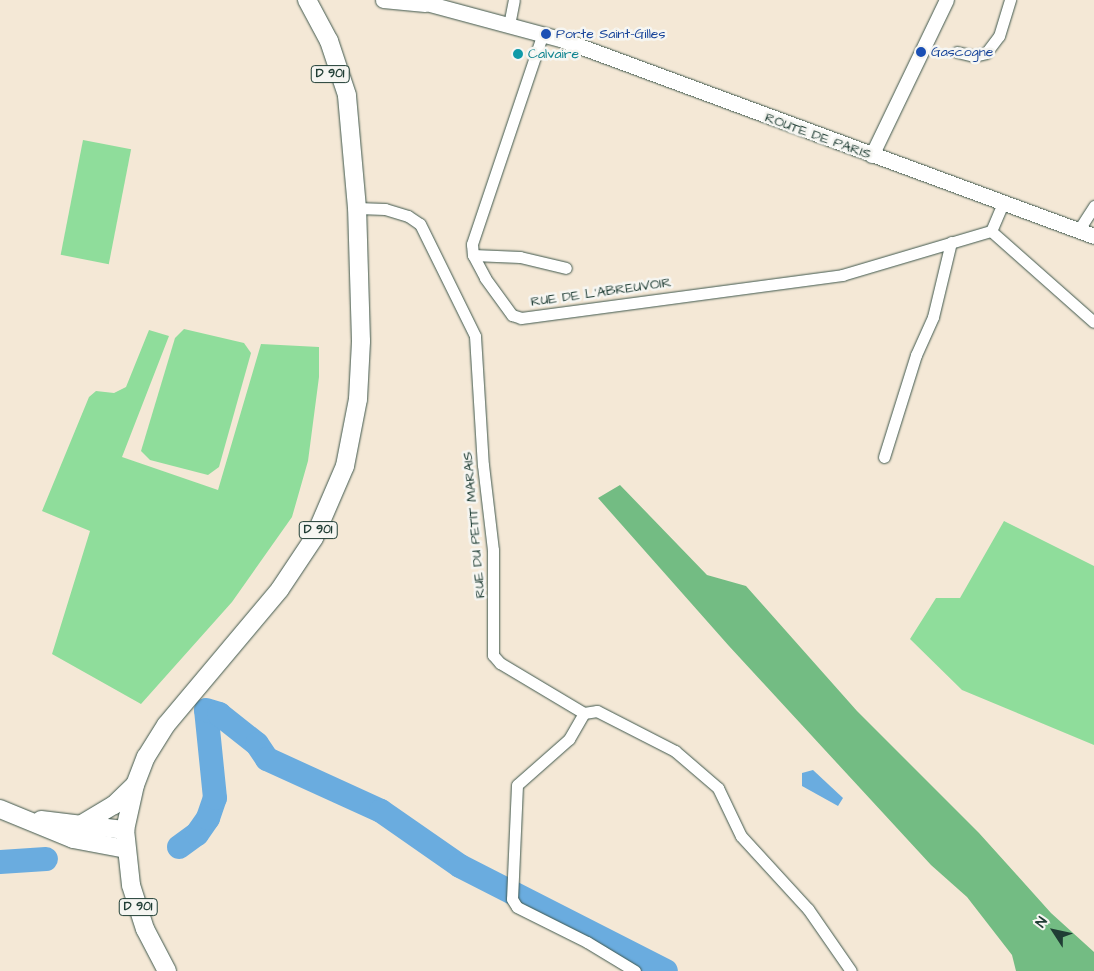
<!DOCTYPE html>
<style>
body{margin:0}
#map{position:relative;width:1094px;height:971px;overflow:hidden;background:#f4e8d6;font-family:"Architects Daughter",sans-serif}
div>[style]{position:absolute}
.green>*{inset:0;background:#8fdd9b;transform-origin:0 0}
.forest>*{inset:0;background:#73bc83}
.water>*{inset:0;background:#6aacdf}
.river>*{height:24px;margin:-12px;padding:0 12px;transform-origin:12px;border-radius:12px;background:#6aacdf}
.roads{filter:drop-shadow(0 0 1px #3f574c) drop-shadow(0 0 1px #3f574c)}
.minor>*{height:11px;margin:-5.5px;padding:0 5.5px;transform-origin:5.5px;border-radius:5.5px;background:#fff}
.tertiary>*{height:14px;margin:-7px;padding:0 7px;transform-origin:7px;border-radius:7px;background:#fff}
.secondary>*{height:15px;margin:-7.5px;padding:0 7.5px;transform-origin:7.5px;border-radius:7.5px;background:#fff}
.primary>*{height:18px;margin:-9px;padding:0 9px;transform-origin:9px;border-radius:9px;background:#fff}
.dots>*{width:14px;height:14px;translate:-50% -50%;box-sizing:border-box;border:2px solid #f6f6f2;border-radius:50%}
span{translate:-50% -50%;white-space:nowrap;text-align:center;line-height:1.15;-webkit-text-stroke:5px #f6f6f2;paint-order:stroke}
.shield-label span{padding:1px 4px;background:#f6f6f2;border:1px solid;border-radius:4px;-webkit-text-stroke-width:0}
.shield-label{font-size:12px;color:#1f3d34;font-weight:700}
.transit-label{font-size:14px;color:#164399}
.left{translate:0 -50%;text-align:left}
.culture-label{font-size:14px;color:#0d838f}
.street-label{font-size:14px;color:#1f3d34}
.north{position:absolute;left:1029px;top:906px;width:50px;height:50px;-webkit-text-stroke:4px #f6f6f2;paint-order:stroke;rotate:305deg;font-size:14px;font-weight:700;line-height:20px;text-align:center;color:#1f3d34}
.north::after{content:'';display:block;margin:auto;width:18px;height:22px;background:#1f3d34;clip-path:polygon(50% 0,100% 100%,50% 72%,0 100%)}
</style>
<div id="map">
<div class="green">
<div style="left:83px;top:140px;width:49px;height:117px;rotate:11deg"></div>
<div style="clip-path:polygon(184px 329px,244px 343px,251px 353px,219px 467px,208px 475px,150px 460px,141px 451px,175px 338px)"></div>
<div style="clip-path:polygon(149px 330px,169px 336px,122px 457px,218px 490px,261px 344px,319px 347px,319px 377px,308px 461px,292px 517px,232px 602px,141px 704px,52px 654px,90px 531px,42px 511px,89px 397px,96px 391px,114px 393px,126px 387px)"></div>
<div style="clip-path:polygon(1004px 521px,1094px 566px,1094px 745px,962px 690px,910px 639px,936px 598px,960px 598px)"></div>
</div>
<div class="forest">
<div style="clip-path:polygon(620px 485px,707px 575px,746px 586px,857px 711px,979px 833px,1051px 913px,1094px 952px,1094px 971px,1016px 971px,1012px 955px,967px 897px,931px 865px,729px 646px,598px 498px)"></div>
</div>
<div class="water">
<div style="clip-path:polygon(813px 770px,843px 798px,838px 806px,802px 786px,802px 773px)"></div>
</div>
<div class="river">
<div style="left:179px;top:847px;width:22px;rotate:-36deg"></div>
<div style="left:197px;top:834px;width:19px;rotate:-55deg"></div>
<div style="left:208px;top:818px;width:21px;rotate:-71deg"></div>
<div style="left:215px;top:798px;width:88px;rotate:-95.8deg"></div>
<div style="left:206px;top:710px;width:14px;rotate:17deg"></div>
<div style="left:219px;top:714px;width:48px;rotate:38.3deg"></div>
<div style="left:257px;top:744px;width:18px;rotate:56deg"></div>
<div style="left:267px;top:759px;width:125px;rotate:24.5deg"></div>
<div style="left:381px;top:811px;width:96px;rotate:34.8deg"></div>
<div style="left:460px;top:866px;width:231px;rotate:27deg"></div>
<div style="left:0;top:862px;width:46px;rotate:-3.7deg"></div>
</div>
<div class="roads">
<div class="minor">
<div style="left:509px;top:25px;width:25px;rotate:-79deg"></div>
<div style="left:543px;top:33px;width:223px;rotate:108.6deg"></div>
<div style="left:472px;top:244px;width:11px;rotate:85deg"></div>
<div style="left:473px;top:255px;width:26px;rotate:62deg"></div>
<div style="left:485px;top:278px;width:46px;rotate:53.9deg"></div>
<div style="left:512px;top:315px;width:9px;rotate:18deg"></div>
<div style="left:521px;top:318px;width:324px;rotate:-7.6deg"></div>
<div style="left:842px;top:275px;width:155px;rotate:-16.5deg"></div>
<div style="left:957px;top:52px;width:17px;rotate:13deg"></div>
<div style="left:974px;top:56px;width:12px;rotate:-14deg"></div>
<div style="left:986px;top:53px;width:21px;rotate:-53deg"></div>
<div style="left:999px;top:36px;width:38px;rotate:-73deg"></div>
<div style="left:1003px;top:203px;width:30px;rotate:113deg"></div>
<div style="left:991px;top:231px;width:137px;rotate:41.5deg"></div>
<div style="left:357px;top:208px;width:28px;rotate:2deg"></div>
<div style="left:385px;top:209px;width:24px;rotate:17deg"></div>
<div style="left:408px;top:216px;width:14px;rotate:34deg"></div>
<div style="left:420px;top:224px;width:125px;rotate:63.8deg"></div>
<div style="left:475px;top:336px;width:129px;rotate:86.5deg"></div>
<div style="left:483px;top:465px;width:86px;rotate:83.3deg"></div>
<div style="left:493px;top:550px;width:105px;rotate:90deg"></div>
<div style="left:493px;top:655px;width:11px;rotate:49deg"></div>
<div style="left:500px;top:663px;width:98px;rotate:30.8deg"></div>
<div style="left:1078px;top:231px;width:30px;rotate:-57deg"></div>
<div style="left:473px;top:255px;width:47px;rotate:2.4deg"></div>
<div style="left:520px;top:257px;width:47px;rotate:13.4deg"></div>
<div style="left:884px;top:457px;width:107px;rotate:-72.6deg"></div>
<div style="left:916px;top:355px;width:42px;rotate:-65.9deg"></div>
<div style="left:933px;top:317px;width:77px;rotate:-76.5deg"></div>
<div style="left:584px;top:713px;width:13px;rotate:-9deg"></div>
<div style="left:597px;top:711px;width:88px;rotate:27.1deg"></div>
<div style="left:675px;top:751px;width:57px;rotate:40.7deg"></div>
<div style="left:718px;top:788px;width:53px;rotate:64.4deg"></div>
<div style="left:741px;top:836px;width:99px;rotate:47.5deg"></div>
<div style="left:808px;top:909px;width:75px;rotate:55.3deg"></div>
<div style="left:584px;top:713px;width:30px;rotate:120deg"></div>
<div style="left:569px;top:739px;width:69px;rotate:138.5deg"></div>
<div style="left:517px;top:785px;width:114px;rotate:92.5deg"></div>
<div style="left:512px;top:899px;width:9px;rotate:58deg"></div>
<div style="left:517px;top:907px;width:78px;rotate:26.6deg"></div>
<div style="left:587px;top:942px;width:56px;rotate:31.1deg"></div>
</div>
<div class="tertiary">
<div style="left:872px;top:156px;width:173px;rotate:-64.3deg"></div>
</div>
<div class="secondary">
<div style="left:383px;top:0;width:42px;rotate:5.4deg"></div>
<div style="left:415px;top:0;width:153px;rotate:15.1deg"></div>
<div style="left:563px;top:40px;width:566px;rotate:20.26deg"></div>
</div>
<div class="primary">
<div style="left:0;top:809px;width:79px;rotate:22.3deg"></div>
<div style="left:73px;top:839px;width:54px;rotate:10.7deg"></div>
<div style="left:41px;top:820px;width:85px;rotate:6.8deg"></div>
<div style="left:82px;top:824px;width:37px;rotate:-31deg"></div>
<div style="left:114px;top:805px;width:28px;rotate:-44deg"></div>
<div style="left:167px;top:971px;width:47px;rotate:-117.6deg"></div>
<div style="left:145px;top:929px;width:46px;rotate:-107.7deg"></div>
<div style="left:131px;top:885px;width:55px;rotate:-96.2deg"></div>
<div style="left:125px;top:830px;width:46px;rotate:-77.5deg"></div>
<div style="left:135px;top:785px;width:30px;rotate:-69deg"></div>
<div style="left:146px;top:757px;width:38px;rotate:-58deg"></div>
<div style="left:166px;top:725px;width:177px;rotate:-50deg"></div>
<div style="left:280px;top:589px;width:61px;rotate:-56.3deg"></div>
<div style="left:314px;top:538px;width:78px;rotate:-66.7deg"></div>
<div style="left:345px;top:466px;width:68px;rotate:-79deg"></div>
<div style="left:358px;top:399px;width:58px;rotate:-87deg"></div>
<div style="left:361px;top:341px;width:133px;rotate:-91.7deg"></div>
<div style="left:357px;top:208px;width:113px;rotate:-95.1deg"></div>
<div style="left:347px;top:95px;width:57px;rotate:-108.4deg"></div>
<div style="left:329px;top:41px;width:47px;rotate:-118.2deg"></div>
</div>
</div>
<div class="dots">
<div style="left:546px;top:34px;background:#1a4fb4"></div>
<div style="left:921px;top:52px;background:#1a4fb4"></div>
<div style="left:518px;top:54px;background:#0f9aa8"></div>
</div>
<div class="shield-label">
<span style="left:330px;top:74px">D 901</span>
<span style="left:318px;top:530px">D 901</span>
<span style="left:138px;top:907px">D 901</span>
</div>
<div class="transit-label">
<span class="left" style="left:556px;top:34px">Porte Saint-Gilles</span>
<span class="left" style="left:931px;top:52px">Gascogne</span>
</div>
<div class="culture-label">
<span class="left" style="left:528px;top:54px">Calvaire</span>
</div>
<div class="street-label">
<span style="left:818px;top:136px;rotate:20deg">ROUTE DE PARIS</span>
<span style="left:601px;top:292px;rotate:-8deg">RUE DE L'ABREUVOIR</span>
<span style="left:474px;top:525px;rotate:-95deg">RUE DU PETIT MARAIS</span>
</div>
<div class="north">N</div>
</div>
